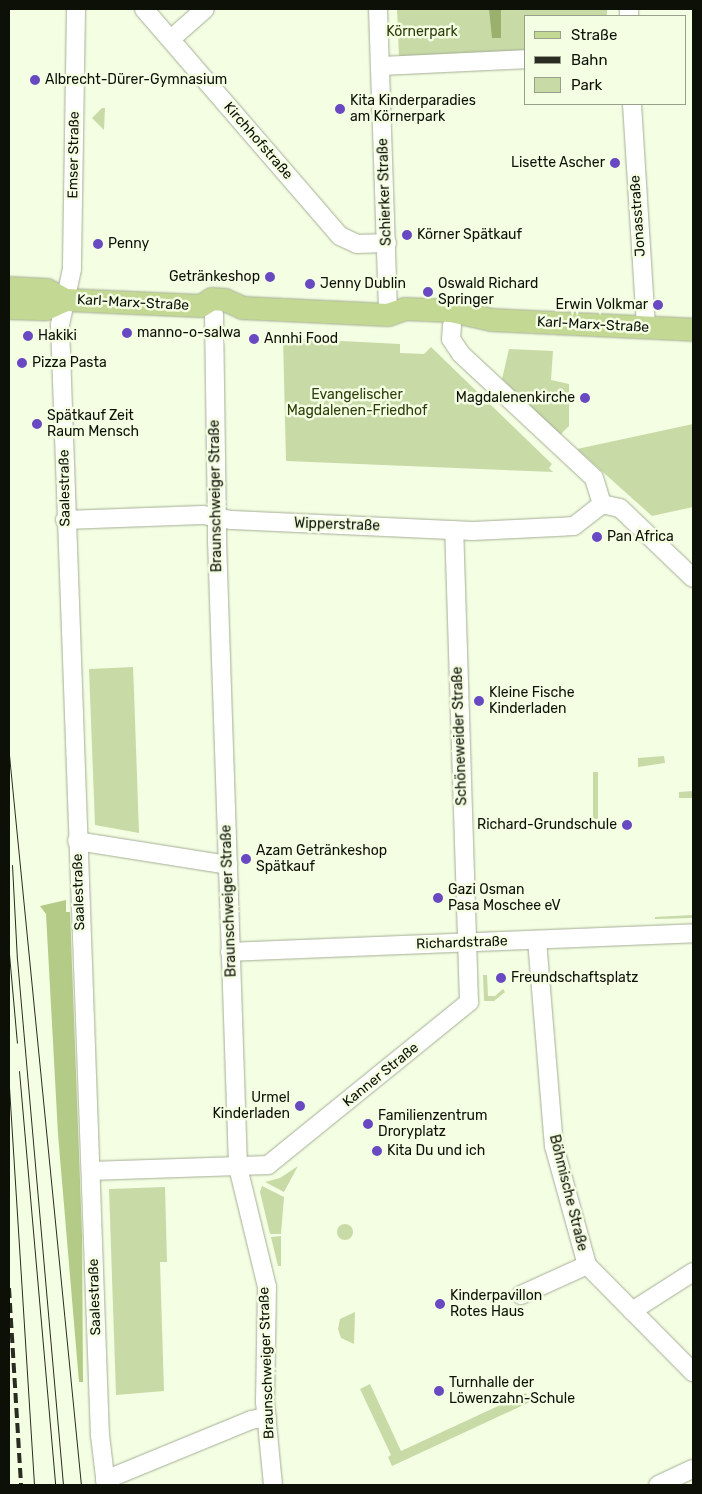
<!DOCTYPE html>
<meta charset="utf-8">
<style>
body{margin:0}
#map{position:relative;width:702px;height:1494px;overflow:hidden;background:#f4fee3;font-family:Rubik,sans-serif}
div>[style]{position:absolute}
.green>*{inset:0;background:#c8dba7;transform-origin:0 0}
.round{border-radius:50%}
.forest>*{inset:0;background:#b3cb87}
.water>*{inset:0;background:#9ab16e}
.roads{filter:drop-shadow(0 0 1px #a4ae95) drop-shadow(0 0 1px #a4ae95)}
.minor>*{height:18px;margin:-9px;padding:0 9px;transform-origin:9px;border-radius:9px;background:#fff}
.major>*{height:22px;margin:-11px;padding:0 11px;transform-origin:11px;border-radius:11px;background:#c3d892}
.tram>*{height:1px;margin:-0.5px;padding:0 0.5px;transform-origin:0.5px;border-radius:0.5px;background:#292d21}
.rail>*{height:4px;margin-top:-2px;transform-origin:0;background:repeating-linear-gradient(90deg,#292d21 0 10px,transparent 0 15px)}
.dots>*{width:14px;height:14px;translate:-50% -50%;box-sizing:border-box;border:2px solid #f4fee3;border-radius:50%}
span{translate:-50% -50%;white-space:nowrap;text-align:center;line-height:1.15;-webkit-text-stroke:5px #f4fee3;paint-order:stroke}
.park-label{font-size:14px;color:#2e3d09}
.poi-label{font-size:14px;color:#0d1007}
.left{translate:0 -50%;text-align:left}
.right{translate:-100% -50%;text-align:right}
.street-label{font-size:14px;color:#0d1007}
.frame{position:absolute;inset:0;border:10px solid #0d1007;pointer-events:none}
.legend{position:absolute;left:524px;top:15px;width:162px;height:90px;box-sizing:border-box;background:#f4fee3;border:1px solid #989f8b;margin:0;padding:6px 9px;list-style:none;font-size:15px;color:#0d1007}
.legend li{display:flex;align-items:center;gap:10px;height:25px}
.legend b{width:25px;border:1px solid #989f8b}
</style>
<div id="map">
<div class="green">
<div style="clip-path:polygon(397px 9px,607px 9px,607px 16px,526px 16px,526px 51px,399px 57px)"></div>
<div style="clip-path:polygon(102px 108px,105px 108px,104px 130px,92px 118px)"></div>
<div style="clip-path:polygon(283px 338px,400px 344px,400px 353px,424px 354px,431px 347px,552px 464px,549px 468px,553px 472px,286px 461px)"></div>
<div style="clip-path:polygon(509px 349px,553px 351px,551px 380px,569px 384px,569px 426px,560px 435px,502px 379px)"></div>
<div style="clip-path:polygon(693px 424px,693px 507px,652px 516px,577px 449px)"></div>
<div style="clip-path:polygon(133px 667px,134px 691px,139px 833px,95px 825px,89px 669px)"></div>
<div style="clip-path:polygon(664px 756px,665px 763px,638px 767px,638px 758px)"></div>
<div style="left:593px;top:772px;width:5px;height:52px"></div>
<div style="clip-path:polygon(693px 791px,693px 798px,679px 798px,679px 792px)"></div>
<div style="clip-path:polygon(693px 915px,693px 918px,655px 919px,655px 917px)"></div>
<div style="clip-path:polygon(483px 975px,487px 975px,488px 996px,495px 996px,503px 989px,505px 992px,494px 1001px,484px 1001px)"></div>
<div style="clip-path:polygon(298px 1166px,284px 1192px,265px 1182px,280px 1178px)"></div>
<div style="clip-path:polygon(262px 1186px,284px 1197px,281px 1234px,270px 1234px,260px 1192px)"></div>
<div style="clip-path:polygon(165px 1187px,167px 1262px,160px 1262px,164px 1391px,116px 1395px,109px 1189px)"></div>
<div class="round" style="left:337px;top:1224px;width:16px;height:16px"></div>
<div style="clip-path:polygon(281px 1236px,281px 1266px,278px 1266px,271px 1237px)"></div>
<div style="clip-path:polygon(355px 1312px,354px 1344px,341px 1338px,338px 1329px,340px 1319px)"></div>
<div style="clip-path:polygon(370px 1384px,401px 1451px,526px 1393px,530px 1402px,392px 1466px,388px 1457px,391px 1455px,360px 1389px)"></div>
</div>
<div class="forest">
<div style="clip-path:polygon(66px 900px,66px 912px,70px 912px,82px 1235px,83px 1382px,79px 1382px,58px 1134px,46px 914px,40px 906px)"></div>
</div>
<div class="water">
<div style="clip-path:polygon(489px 9px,501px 9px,501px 38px,492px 38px)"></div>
</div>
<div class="roads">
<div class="minor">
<div style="left:76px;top:9px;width:260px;rotate:90.9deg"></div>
<div style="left:72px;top:269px;width:57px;rotate:102.1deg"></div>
<div style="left:60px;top:325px;width:1111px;rotate:87.94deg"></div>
<div style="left:100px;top:1435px;width:50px;rotate:83.2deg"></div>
<div style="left:144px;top:9px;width:300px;rotate:49.2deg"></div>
<div style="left:340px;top:236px;width:19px;rotate:25deg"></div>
<div style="left:357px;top:244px;width:30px;rotate:-2deg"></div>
<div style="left:378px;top:9px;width:306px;rotate:88.1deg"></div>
<div style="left:629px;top:9px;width:7px;rotate:90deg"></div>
<div style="left:171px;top:39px;width:45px;rotate:-41.4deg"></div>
<div style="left:380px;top:66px;width:146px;rotate:-2.7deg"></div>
<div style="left:632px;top:104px;width:223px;rotate:86.4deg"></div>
<div style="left:214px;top:314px;width:226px;rotate:89.2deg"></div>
<div style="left:217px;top:540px;width:627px;rotate:88.08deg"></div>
<div style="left:238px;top:1167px;width:123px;rotate:76.4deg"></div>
<div style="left:267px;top:1287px;width:115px;rotate:91deg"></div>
<div style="left:265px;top:1402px;width:83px;rotate:84.5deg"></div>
<div style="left:452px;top:325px;width:14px;rotate:94deg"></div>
<div style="left:451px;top:339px;width:18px;rotate:56deg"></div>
<div style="left:461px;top:354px;width:182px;rotate:43deg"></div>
<div style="left:594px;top:478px;width:27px;rotate:73deg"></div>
<div style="left:602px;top:504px;width:18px;rotate:13deg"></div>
<div style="left:620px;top:508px;width:101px;rotate:43.8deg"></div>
<div style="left:65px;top:520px;width:138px;rotate:-2.1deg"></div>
<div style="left:203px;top:515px;width:29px;rotate:10deg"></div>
<div style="left:232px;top:520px;width:241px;rotate:2.6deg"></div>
<div style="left:473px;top:531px;width:101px;rotate:-2.8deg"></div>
<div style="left:574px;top:526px;width:36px;rotate:-38deg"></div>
<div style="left:77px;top:841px;width:153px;rotate:9deg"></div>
<div style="left:537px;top:940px;width:207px;rotate:85.3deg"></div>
<div style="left:554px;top:1146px;width:123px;rotate:74.5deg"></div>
<div style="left:587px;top:1265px;width:151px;rotate:45.3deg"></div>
<div style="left:230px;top:952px;width:463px;rotate:-2.3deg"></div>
<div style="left:91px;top:1171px;width:177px;rotate:-1.9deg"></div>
<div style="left:268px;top:1165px;width:259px;rotate:-39deg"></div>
<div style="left:469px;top:1002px;width:472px;rotate:-91.8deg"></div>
<div style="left:521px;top:1295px;width:72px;rotate:-24.4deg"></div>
<div style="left:632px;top:1311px;width:72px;rotate:-32.6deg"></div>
<div style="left:105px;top:1480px;width:158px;rotate:-22.3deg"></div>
<div style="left:251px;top:1420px;width:16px;rotate:-11deg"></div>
<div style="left:658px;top:1485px;width:38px;rotate:-25deg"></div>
</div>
<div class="major">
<div style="left:9px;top:288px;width:38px;rotate:3deg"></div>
<div style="left:47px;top:290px;width:21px;rotate:28deg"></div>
<div style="left:66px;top:300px;width:135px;rotate:2.5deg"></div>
<div style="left:201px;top:306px;width:13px;rotate:-32deg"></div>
<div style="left:212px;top:299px;width:13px;rotate:4deg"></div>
<div style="left:225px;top:300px;width:20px;rotate:24deg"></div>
<div style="left:243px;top:308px;width:145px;rotate:2.8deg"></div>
<div style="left:388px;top:315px;width:18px;rotate:-19deg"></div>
<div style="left:405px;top:309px;width:46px;rotate:2.5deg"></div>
<div style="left:451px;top:311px;width:42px;rotate:12.4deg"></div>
<div style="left:492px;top:320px;width:201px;rotate:2.8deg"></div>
<div style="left:9px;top:308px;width:37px;rotate:2deg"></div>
<div style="left:46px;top:309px;width:22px;rotate:-24deg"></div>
</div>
</div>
<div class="tram">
<div style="left:9px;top:755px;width:734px;rotate:84.37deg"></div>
<div style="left:12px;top:865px;width:94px;rotate:87deg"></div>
<div style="left:17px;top:959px;width:528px;rotate:85deg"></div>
<div style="left:9px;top:954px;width:89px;rotate:84.9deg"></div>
<div style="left:19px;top:1071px;width:416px;rotate:85deg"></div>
<div style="left:9px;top:1087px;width:399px;rotate:86.4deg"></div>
</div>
<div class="rail">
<div style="left:9px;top:1288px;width:197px;rotate:86.5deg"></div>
</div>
<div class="dots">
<div style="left:35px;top:80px;background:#6849c2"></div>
<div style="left:340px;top:109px;background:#6849c2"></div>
<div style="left:615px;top:163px;background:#6849c2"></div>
<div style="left:407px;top:235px;background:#6849c2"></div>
<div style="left:98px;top:244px;background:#6849c2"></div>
<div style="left:270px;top:277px;background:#6849c2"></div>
<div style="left:310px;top:284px;background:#6849c2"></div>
<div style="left:428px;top:292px;background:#6849c2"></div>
<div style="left:658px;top:305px;background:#6849c2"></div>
<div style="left:127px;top:333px;background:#6849c2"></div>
<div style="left:28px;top:336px;background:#6849c2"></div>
<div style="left:254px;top:339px;background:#6849c2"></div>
<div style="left:22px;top:363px;background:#6849c2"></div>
<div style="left:585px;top:398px;background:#6849c2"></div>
<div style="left:37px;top:424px;background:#6849c2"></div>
<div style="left:597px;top:537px;background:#6849c2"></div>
<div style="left:479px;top:701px;background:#6849c2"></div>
<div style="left:627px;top:825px;background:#6849c2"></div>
<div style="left:246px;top:859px;background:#6849c2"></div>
<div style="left:438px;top:898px;background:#6849c2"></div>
<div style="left:501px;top:978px;background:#6849c2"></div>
<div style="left:300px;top:1106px;background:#6849c2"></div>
<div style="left:368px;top:1124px;background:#6849c2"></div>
<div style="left:377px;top:1151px;background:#6849c2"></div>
<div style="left:440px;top:1304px;background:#6849c2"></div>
<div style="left:439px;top:1391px;background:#6849c2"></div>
</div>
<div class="park-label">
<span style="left:422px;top:32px">Körnerpark</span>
<span style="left:357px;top:403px">Evangelischer<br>Magdalenen-Friedhof</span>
</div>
<div class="poi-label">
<span class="left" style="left:45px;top:80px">Albrecht-Dürer-Gymnasium</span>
<span class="left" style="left:350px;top:109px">Kita Kinderparadies<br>am Körnerpark</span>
<span class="right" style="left:605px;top:163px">Lisette Ascher</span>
<span class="left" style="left:417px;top:235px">Körner Spätkauf</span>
<span class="left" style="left:108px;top:244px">Penny</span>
<span class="right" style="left:260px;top:277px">Getränkeshop</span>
<span class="left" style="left:320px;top:284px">Jenny Dublin</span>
<span class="left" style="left:438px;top:292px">Oswald Richard<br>Springer</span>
<span class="right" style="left:648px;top:305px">Erwin Volkmar</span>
<span class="left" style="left:137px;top:333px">manno-o-salwa</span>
<span class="left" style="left:38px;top:336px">Hakiki</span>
<span class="left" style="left:264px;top:339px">Annhi Food</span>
<span class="left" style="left:32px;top:363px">Pizza Pasta</span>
<span class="right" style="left:575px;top:398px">Magdalenenkirche</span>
<span class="left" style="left:47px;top:424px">Spätkauf Zeit<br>Raum Mensch</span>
<span class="left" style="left:607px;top:537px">Pan Africa</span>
<span class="left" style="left:489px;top:701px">Kleine Fische<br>Kinderladen</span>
<span class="right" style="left:617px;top:825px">Richard-Grundschule</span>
<span class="left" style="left:256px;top:859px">Azam Getränkeshop<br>Spätkauf</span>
<span class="left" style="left:448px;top:898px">Gazi Osman<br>Pasa Moschee eV</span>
<span class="left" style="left:511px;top:978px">Freundschaftsplatz</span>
<span class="right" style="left:290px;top:1106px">Urmel<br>Kinderladen</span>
<span class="left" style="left:378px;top:1124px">Familienzentrum<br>Droryplatz</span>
<span class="left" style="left:387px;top:1151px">Kita Du und ich</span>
<span class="left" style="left:450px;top:1304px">Kinderpavillon<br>Rotes Haus</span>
<span class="left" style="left:449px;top:1391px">Turnhalle der<br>Löwenzahn-Schule</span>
</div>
<div class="street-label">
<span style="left:258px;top:141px;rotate:49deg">Kirchhofstraße</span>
<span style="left:74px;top:155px;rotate:-89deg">Emser Straße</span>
<span style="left:385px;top:192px;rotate:-92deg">Schierker Straße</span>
<span style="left:638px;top:216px;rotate:-94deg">Jonasstraße</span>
<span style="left:133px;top:303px;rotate:3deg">Karl-Marx-Straße</span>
<span style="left:593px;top:325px;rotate:3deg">Karl-Marx-Straße</span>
<span style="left:65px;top:488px;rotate:-91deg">Saalestraße</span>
<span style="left:216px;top:496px;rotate:-91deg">Braunschweiger Straße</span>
<span style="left:337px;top:525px;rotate:2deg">Wipperstraße</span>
<span style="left:460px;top:736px;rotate:-92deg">Schöneweider Straße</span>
<span style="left:79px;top:892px;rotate:-92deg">Saalestraße</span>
<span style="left:229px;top:901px;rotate:-92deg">Braunschweiger Straße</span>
<span style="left:462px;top:943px;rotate:-2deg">Richardstraße</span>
<span style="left:381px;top:1075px;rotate:-39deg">Kanner Straße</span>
<span style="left:568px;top:1193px;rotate:76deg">Böhmische Straße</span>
<span style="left:95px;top:1297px;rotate:-92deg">Saalestraße</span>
<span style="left:267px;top:1363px;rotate:-92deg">Braunschweiger Straße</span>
</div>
<div class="frame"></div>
<ul class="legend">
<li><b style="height:6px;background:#c3d892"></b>Straße</li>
<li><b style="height:6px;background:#292d21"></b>Bahn</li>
<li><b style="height:14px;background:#c8dba7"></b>Park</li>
</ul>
</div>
